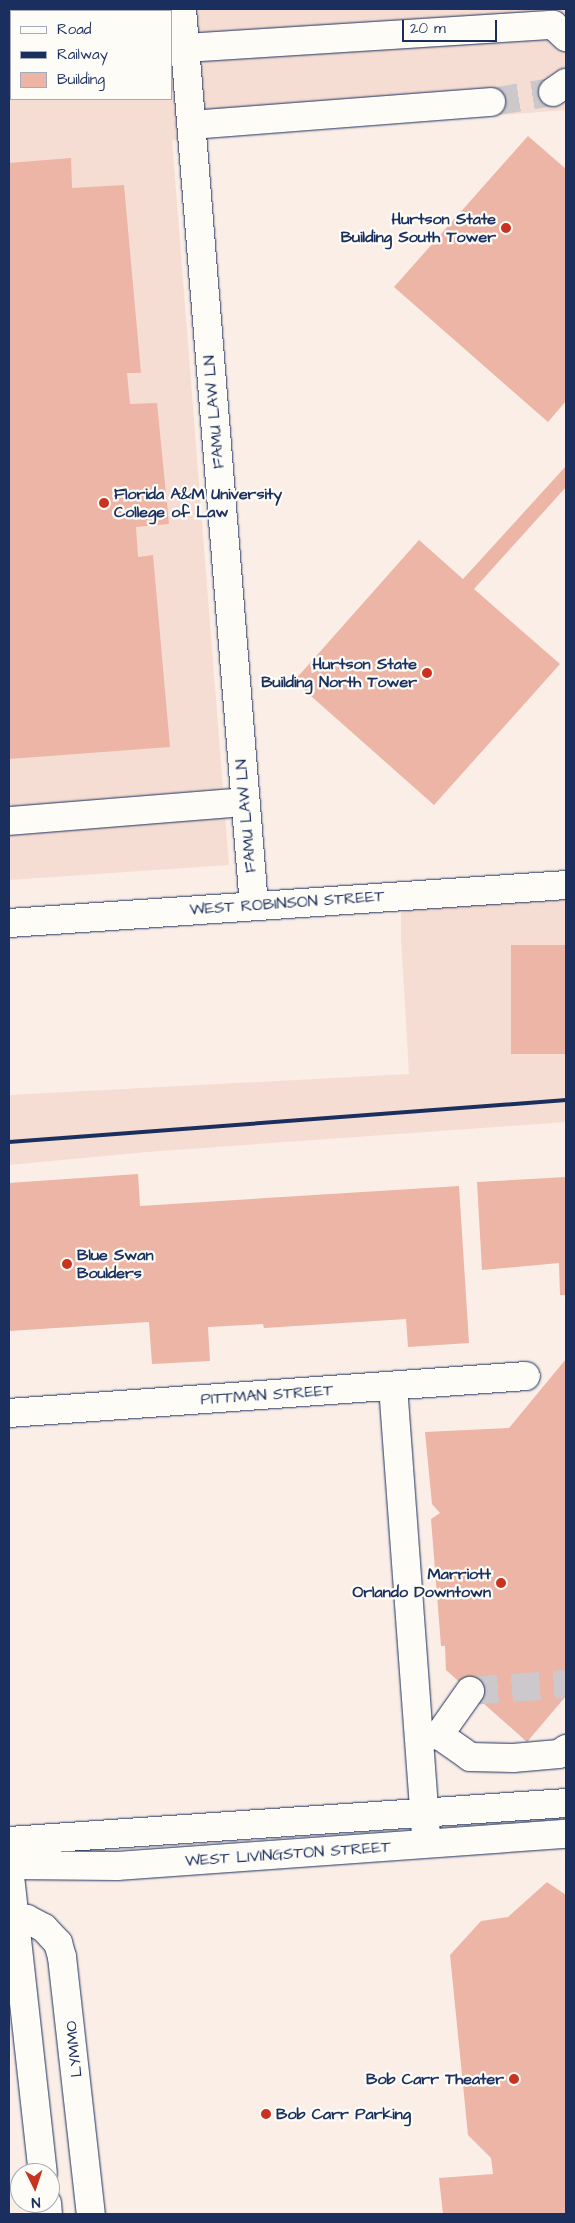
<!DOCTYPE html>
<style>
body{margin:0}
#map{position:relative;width:575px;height:2223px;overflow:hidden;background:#faeee7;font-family:"Architects Daughter",sans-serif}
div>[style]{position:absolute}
.built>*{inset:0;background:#f6ddd3}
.building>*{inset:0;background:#edb5a5;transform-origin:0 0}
.minor-tunnel>*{height:28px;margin-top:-14px;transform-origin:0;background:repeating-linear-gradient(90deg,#cdc8cc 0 28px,transparent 0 42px)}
.roads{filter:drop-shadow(0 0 1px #1b2f5e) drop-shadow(0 0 1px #1b2f5e)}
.minor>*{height:28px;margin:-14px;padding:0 14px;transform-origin:14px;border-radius:14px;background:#fdfcf7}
.rail>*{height:4px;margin:-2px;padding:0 2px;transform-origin:2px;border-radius:2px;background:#1b2f5e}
.dots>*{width:14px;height:14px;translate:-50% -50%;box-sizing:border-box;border:2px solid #fdfcf7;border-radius:50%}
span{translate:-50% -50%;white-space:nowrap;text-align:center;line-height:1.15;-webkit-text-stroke:4.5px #fdfcf7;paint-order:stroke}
.poi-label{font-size:16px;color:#1b2f5e;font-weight:700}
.right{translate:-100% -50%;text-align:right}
.left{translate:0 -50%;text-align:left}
.street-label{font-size:16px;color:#1b2f5e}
.frame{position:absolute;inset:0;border:10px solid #1b2f5e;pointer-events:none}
.legend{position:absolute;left:10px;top:10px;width:162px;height:90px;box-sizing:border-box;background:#fdfcf7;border:1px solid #a3aaba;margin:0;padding:6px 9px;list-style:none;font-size:15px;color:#1b2f5e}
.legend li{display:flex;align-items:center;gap:10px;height:25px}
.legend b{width:25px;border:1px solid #a3aaba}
.north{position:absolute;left:10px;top:2163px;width:50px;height:50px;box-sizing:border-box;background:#fdfcf7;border:1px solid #a3aaba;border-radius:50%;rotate:176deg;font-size:14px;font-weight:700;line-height:20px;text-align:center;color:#1b2f5e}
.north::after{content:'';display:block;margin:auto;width:18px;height:22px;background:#c8321e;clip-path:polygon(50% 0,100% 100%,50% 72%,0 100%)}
.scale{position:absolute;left:402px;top:20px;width:95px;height:22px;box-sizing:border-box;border:2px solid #1b2f5e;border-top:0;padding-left:6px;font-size:15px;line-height:18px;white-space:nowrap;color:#1b2f5e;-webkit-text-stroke:4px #fdfcf7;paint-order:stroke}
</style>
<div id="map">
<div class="built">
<div style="clip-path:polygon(evenodd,9px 9px,566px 9px,566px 110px,172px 140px,229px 865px,9px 880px,9px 9px,11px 11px,171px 11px,171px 99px,11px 99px,11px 11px)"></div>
<div style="clip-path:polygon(566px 885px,566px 1122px,147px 1152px,9px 1165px,9px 1095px,409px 1074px,401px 939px,401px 896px)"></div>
</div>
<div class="building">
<div style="clip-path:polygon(528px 136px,566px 169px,566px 401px,548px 422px,394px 287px)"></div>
<div style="clip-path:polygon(71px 158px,72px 188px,124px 185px,141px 373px,127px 373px,130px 404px,157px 403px,169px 524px,136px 527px,138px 557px,153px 555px,170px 747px,9px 759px,9px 163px)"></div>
<div style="clip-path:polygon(566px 466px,566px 487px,474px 589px,560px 664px,434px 805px,294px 681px,419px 540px,463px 579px)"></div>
<div style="left:566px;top:945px;width:109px;height:55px;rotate:90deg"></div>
<div style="clip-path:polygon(138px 1174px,140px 1206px,459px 1186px,469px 1343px,408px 1347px,406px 1319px,264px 1328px,263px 1324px,208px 1327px,210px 1361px,152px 1364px,149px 1322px,9px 1331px,9px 1183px)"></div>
<div style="clip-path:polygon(566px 1177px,566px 1295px,560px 1295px,559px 1263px,482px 1270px,477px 1182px)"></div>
<div style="clip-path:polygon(566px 1359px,566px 1696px,527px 1742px,446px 1670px,445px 1646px,441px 1646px,431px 1519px,440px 1513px,432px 1504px,425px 1432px,509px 1428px)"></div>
<div style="clip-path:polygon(547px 1882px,566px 1895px,566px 2214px,443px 2214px,439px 2178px,493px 2174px,491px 2158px,468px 2135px,450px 1955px,481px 1921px,508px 1917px)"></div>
</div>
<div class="minor-tunnel">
<div style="left:491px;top:102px;width:63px;rotate:-9.2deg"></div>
<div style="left:470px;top:1691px;width:96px;rotate:-4.2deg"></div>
</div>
<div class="roads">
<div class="minor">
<div style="left:182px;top:9px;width:899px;rotate:85.41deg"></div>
<div style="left:185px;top:48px;width:369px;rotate:-3.6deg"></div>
<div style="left:553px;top:25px;width:18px;rotate:43deg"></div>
<div style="left:553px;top:92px;width:16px;rotate:-35deg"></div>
<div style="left:192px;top:125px;width:300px;rotate:-4.4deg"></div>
<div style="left:9px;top:821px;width:237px;rotate:-4.6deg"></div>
<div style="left:9px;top:923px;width:558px;rotate:-3.9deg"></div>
<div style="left:393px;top:1386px;width:446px;rotate:85.8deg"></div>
<div style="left:9px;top:1413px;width:518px;rotate:-4.09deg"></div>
<div style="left:439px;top:1735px;width:54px;rotate:-54.8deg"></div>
<div style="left:419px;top:1737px;width:20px;rotate:-6deg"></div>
<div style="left:439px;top:1735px;width:38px;rotate:35deg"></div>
<div style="left:470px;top:1757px;width:43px;rotate:1.3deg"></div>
<div style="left:513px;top:1758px;width:46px;rotate:-5deg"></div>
<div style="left:559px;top:1754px;width:9px;rotate:-36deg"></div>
<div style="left:9px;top:1841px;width:558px;rotate:-3.9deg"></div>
<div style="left:9px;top:1865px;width:108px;rotate:0.5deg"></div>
<div style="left:117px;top:1866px;width:450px;rotate:-4.1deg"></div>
<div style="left:9px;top:1867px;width:308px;rotate:83.7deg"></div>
<div style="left:9px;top:1916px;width:18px;rotate:9deg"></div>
<div style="left:27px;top:1919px;width:19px;rotate:28deg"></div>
<div style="left:44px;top:1928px;width:21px;rotate:47deg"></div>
<div style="left:58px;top:1943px;width:15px;rotate:74deg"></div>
<div style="left:62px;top:1957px;width:259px;rotate:83.6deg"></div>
<div style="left:47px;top:2203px;width:11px;rotate:85deg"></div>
</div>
</div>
<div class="rail">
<div style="left:9px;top:1142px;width:559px;rotate:-4.31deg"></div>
</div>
<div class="dots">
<div style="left:506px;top:228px;background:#c8321e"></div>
<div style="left:104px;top:503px;background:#c8321e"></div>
<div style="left:427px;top:673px;background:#c8321e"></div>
<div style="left:67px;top:1264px;background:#c8321e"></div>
<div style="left:501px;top:1583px;background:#c8321e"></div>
<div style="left:514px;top:2079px;background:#c8321e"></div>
<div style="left:266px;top:2114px;background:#c8321e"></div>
</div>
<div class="poi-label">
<span class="right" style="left:496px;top:228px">Hurtson State<br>Building South Tower</span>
<span class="left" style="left:114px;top:503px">Florida A&amp;M University<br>College of Law</span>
<span class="right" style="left:417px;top:673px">Hurtson State<br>Building North Tower</span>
<span class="left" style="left:77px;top:1264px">Blue Swan<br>Boulders</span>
<span class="right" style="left:491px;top:1583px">Marriott<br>Orlando Downtown</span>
<span class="right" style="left:504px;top:2079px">Bob Carr Theater</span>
<span class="left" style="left:276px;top:2114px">Bob Carr Parking</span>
</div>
<div class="street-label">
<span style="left:214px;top:412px;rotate:-95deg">FAMU LAW LN</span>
<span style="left:246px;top:816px;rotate:-95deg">FAMU LAW LN</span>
<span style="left:287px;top:903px;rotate:-4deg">WEST ROBINSON STREET</span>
<span style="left:267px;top:1395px;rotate:-4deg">PITTMAN STREET</span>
<span style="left:288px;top:1854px;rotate:-4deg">WEST LIVINGSTON STREET</span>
<span style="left:74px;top:2049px;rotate:-96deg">LYMMO</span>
</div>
<div class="frame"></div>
<ul class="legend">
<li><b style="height:6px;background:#fdfcf7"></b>Road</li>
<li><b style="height:6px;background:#1b2f5e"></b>Railway</li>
<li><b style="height:14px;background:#edb5a5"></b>Building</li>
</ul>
<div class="north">N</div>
<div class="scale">20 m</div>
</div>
